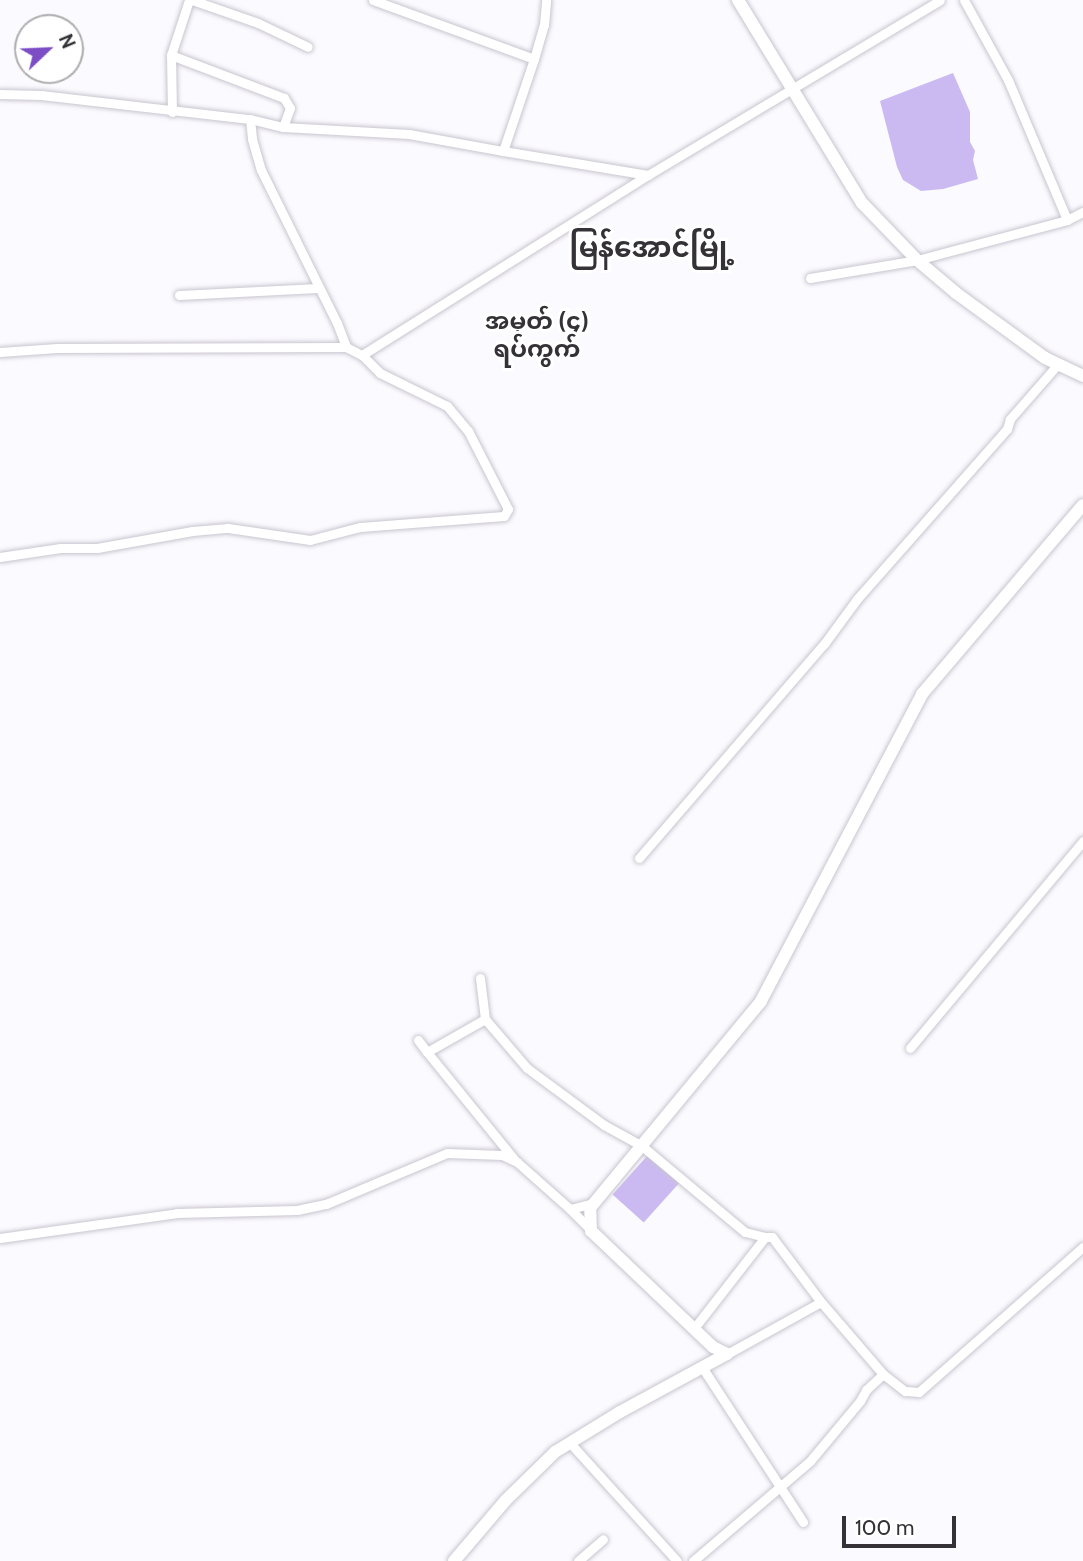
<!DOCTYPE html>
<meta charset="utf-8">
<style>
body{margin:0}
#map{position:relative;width:1083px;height:1561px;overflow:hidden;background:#fbfafe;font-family:Cabin,"Noto Sans Myanmar",sans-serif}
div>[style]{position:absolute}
.water>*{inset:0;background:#cbbaf2;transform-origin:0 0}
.roads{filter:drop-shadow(0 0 2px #c8c5cf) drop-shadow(0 0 2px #c8c5cf)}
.minor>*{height:9px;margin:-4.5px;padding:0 4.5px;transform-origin:4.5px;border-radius:4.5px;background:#fff}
.tertiary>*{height:12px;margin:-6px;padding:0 6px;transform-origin:6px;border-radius:6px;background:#fff}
.secondary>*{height:12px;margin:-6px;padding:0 6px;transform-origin:6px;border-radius:6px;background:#fff}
span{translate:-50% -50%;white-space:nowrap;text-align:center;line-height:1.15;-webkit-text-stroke:6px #fff;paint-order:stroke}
.quarter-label{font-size:24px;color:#343237;font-weight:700}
.district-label{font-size:28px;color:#343237;font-weight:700}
.north{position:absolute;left:14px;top:14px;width:70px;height:70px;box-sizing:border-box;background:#fff;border:2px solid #aeadaf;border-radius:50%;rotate:67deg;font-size:19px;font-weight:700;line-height:28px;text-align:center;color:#343237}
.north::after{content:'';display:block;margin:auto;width:24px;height:32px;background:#7d4dc5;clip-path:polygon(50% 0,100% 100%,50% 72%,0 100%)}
.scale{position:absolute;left:842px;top:1516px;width:114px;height:32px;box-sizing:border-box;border:4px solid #343237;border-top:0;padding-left:9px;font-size:21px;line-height:24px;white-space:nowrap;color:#343237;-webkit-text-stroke:5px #fff;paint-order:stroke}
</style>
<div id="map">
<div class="water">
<div style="clip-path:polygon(953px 73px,970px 112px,970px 142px,975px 151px,973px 160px,978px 179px,943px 189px,921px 191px,903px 180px,897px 167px,880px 101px)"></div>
<div style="left:648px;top:1155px;width:42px;height:53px;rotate:42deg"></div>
</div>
<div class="roads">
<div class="minor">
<div style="left:192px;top:0;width:70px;rotate:19.2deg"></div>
<div style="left:258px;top:23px;width:55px;rotate:25.6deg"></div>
<div style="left:373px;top:0;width:171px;rotate:20.1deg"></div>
<div style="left:964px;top:0;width:91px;rotate:61.2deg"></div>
<div style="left:1008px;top:80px;width:152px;rotate:67.1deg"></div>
<div style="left:1067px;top:220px;width:18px;rotate:-27deg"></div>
<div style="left:0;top:94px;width:41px;rotate:1.4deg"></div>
<div style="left:41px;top:95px;width:210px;rotate:6.6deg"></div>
<div style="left:250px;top:119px;width:34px;rotate:14deg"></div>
<div style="left:283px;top:127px;width:20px;rotate:-70deg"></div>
<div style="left:290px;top:108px;width:12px;rotate:-121deg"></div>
<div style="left:284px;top:98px;width:121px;rotate:-159.2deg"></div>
<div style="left:172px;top:112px;width:57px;rotate:-91deg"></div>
<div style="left:171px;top:55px;width:58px;rotate:-71.9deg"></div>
<div style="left:250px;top:119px;width:20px;rotate:84deg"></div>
<div style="left:252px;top:139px;width:32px;rotate:74deg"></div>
<div style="left:261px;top:170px;width:171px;rotate:63.6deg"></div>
<div style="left:337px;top:323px;width:26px;rotate:69deg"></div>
<div style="left:283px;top:127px;width:126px;rotate:3.2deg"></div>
<div style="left:409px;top:134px;width:96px;rotate:10.3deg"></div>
<div style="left:503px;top:151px;width:97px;rotate:-71.4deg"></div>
<div style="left:534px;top:59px;width:35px;rotate:-74deg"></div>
<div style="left:544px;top:25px;width:25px;rotate:-85deg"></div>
<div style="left:503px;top:151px;width:147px;rotate:9.4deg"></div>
<div style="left:810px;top:278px;width:109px;rotate:-9.5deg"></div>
<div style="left:917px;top:260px;width:155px;rotate:-14.9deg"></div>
<div style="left:179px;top:295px;width:139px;rotate:-2.9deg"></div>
<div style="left:0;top:352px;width:57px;rotate:-4deg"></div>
<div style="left:57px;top:348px;width:289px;rotate:-0.2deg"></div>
<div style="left:346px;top:347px;width:18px;rotate:27deg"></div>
<div style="left:0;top:557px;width:61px;rotate:-8.5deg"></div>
<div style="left:60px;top:548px;width:37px"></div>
<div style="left:97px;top:548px;width:97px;rotate:-10.1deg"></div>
<div style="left:192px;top:531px;width:36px;rotate:-5deg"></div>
<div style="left:228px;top:528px;width:83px;rotate:8.3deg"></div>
<div style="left:310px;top:540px;width:52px;rotate:-14.6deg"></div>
<div style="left:360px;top:527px;width:144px;rotate:-4.4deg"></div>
<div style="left:504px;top:516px;width:8px;rotate:-60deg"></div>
<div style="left:508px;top:509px;width:88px;rotate:-117.1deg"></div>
<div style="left:468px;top:431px;width:33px;rotate:-130deg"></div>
<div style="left:447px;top:406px;width:75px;rotate:-153.8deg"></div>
<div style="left:380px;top:373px;width:25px;rotate:-135deg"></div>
<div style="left:362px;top:355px;width:338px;rotate:-32.2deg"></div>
<div style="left:648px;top:175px;width:340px;rotate:-30.9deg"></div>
<div style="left:639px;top:858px;width:283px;rotate:-49.2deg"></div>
<div style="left:824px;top:644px;width:56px;rotate:-53.7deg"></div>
<div style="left:857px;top:599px;width:227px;rotate:-48.6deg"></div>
<div style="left:1007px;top:429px;width:10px;rotate:-73deg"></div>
<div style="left:1010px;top:419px;width:73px;rotate:-48.9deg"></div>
<div style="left:480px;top:978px;width:41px;rotate:83deg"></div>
<div style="left:485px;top:1019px;width:65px;rotate:49.4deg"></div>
<div style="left:527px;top:1068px;width:96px;rotate:36.5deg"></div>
<div style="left:604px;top:1125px;width:43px;rotate:28.9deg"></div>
<div style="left:642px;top:1146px;width:134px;rotate:39.9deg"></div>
<div style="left:745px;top:1232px;width:21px;rotate:14deg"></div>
<div style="left:485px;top:1019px;width:67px;rotate:150.4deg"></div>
<div style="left:427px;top:1052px;width:138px;rotate:50.9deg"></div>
<div style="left:418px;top:1040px;width:15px;rotate:53deg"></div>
<div style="left:910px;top:1048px;width:270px;rotate:-50.1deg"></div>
<div style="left:591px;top:1230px;width:30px;rotate:-135deg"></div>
<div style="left:570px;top:1209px;width:25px;rotate:-14deg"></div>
<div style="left:0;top:1238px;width:179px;rotate:-8deg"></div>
<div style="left:177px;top:1213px;width:120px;rotate:-1.4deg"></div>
<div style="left:297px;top:1210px;width:30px;rotate:-12deg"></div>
<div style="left:326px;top:1204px;width:131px;rotate:-22.9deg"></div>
<div style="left:447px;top:1153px;width:55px;rotate:2.1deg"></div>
<div style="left:502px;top:1155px;width:17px;rotate:25deg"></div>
<div style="left:517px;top:1162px;width:71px;rotate:41.6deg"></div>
<div style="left:695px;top:1327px;width:114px;rotate:-52.1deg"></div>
<div style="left:765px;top:1237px;width:7px"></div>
<div style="left:772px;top:1237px;width:81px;rotate:53deg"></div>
<div style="left:727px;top:1354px;width:107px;rotate:-29deg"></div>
<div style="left:821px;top:1302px;width:95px;rotate:49.3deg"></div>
<div style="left:702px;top:1367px;width:185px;rotate:56.9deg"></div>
<div style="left:570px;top:1443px;width:159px;rotate:47.8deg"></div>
<div style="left:578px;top:1561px;width:33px;rotate:-41deg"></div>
<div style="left:693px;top:1561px;width:154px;rotate:-40.5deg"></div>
<div style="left:810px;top:1461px;width:78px;rotate:-50.2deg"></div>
<div style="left:860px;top:1401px;width:13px;rotate:-61deg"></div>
<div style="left:866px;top:1390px;width:23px;rotate:-43deg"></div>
<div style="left:883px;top:1374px;width:28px;rotate:38deg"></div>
<div style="left:905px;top:1391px;width:14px;rotate:4deg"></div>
<div style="left:919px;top:1392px;width:219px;rotate:-41.5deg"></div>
</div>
<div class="tertiary">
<div style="left:727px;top:1354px;width:16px;rotate:-153deg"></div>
<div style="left:713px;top:1347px;width:168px;rotate:-136.4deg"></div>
<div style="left:591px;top:1231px;width:23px;rotate:-92deg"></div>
<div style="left:590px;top:1208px;width:268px;rotate:-50.4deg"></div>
<div style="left:761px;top:1001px;width:347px;rotate:-62.3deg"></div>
<div style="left:922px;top:694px;width:248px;rotate:-49.6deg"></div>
<div style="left:454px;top:1561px;width:80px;rotate:-49.6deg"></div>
<div style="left:506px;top:1500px;width:69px;rotate:-44.4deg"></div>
<div style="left:555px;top:1452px;width:76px;rotate:-31.6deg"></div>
<div style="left:620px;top:1412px;width:122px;rotate:-28.5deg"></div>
</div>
<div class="secondary">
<div style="left:738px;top:0;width:238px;rotate:58.6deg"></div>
<div style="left:862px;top:203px;width:79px;rotate:46deg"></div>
<div style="left:917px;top:260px;width:51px;rotate:40.2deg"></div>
<div style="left:956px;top:293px;width:110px;rotate:36.1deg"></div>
<div style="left:1045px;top:358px;width:42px;rotate:25.3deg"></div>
</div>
</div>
<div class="quarter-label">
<span style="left:537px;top:335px">အမှတ် (၄)<br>ရပ်ကွက်</span>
</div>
<div class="district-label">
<span style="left:652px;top:247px">မြန်အောင်မြို့</span>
</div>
<div class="north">N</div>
<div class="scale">100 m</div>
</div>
